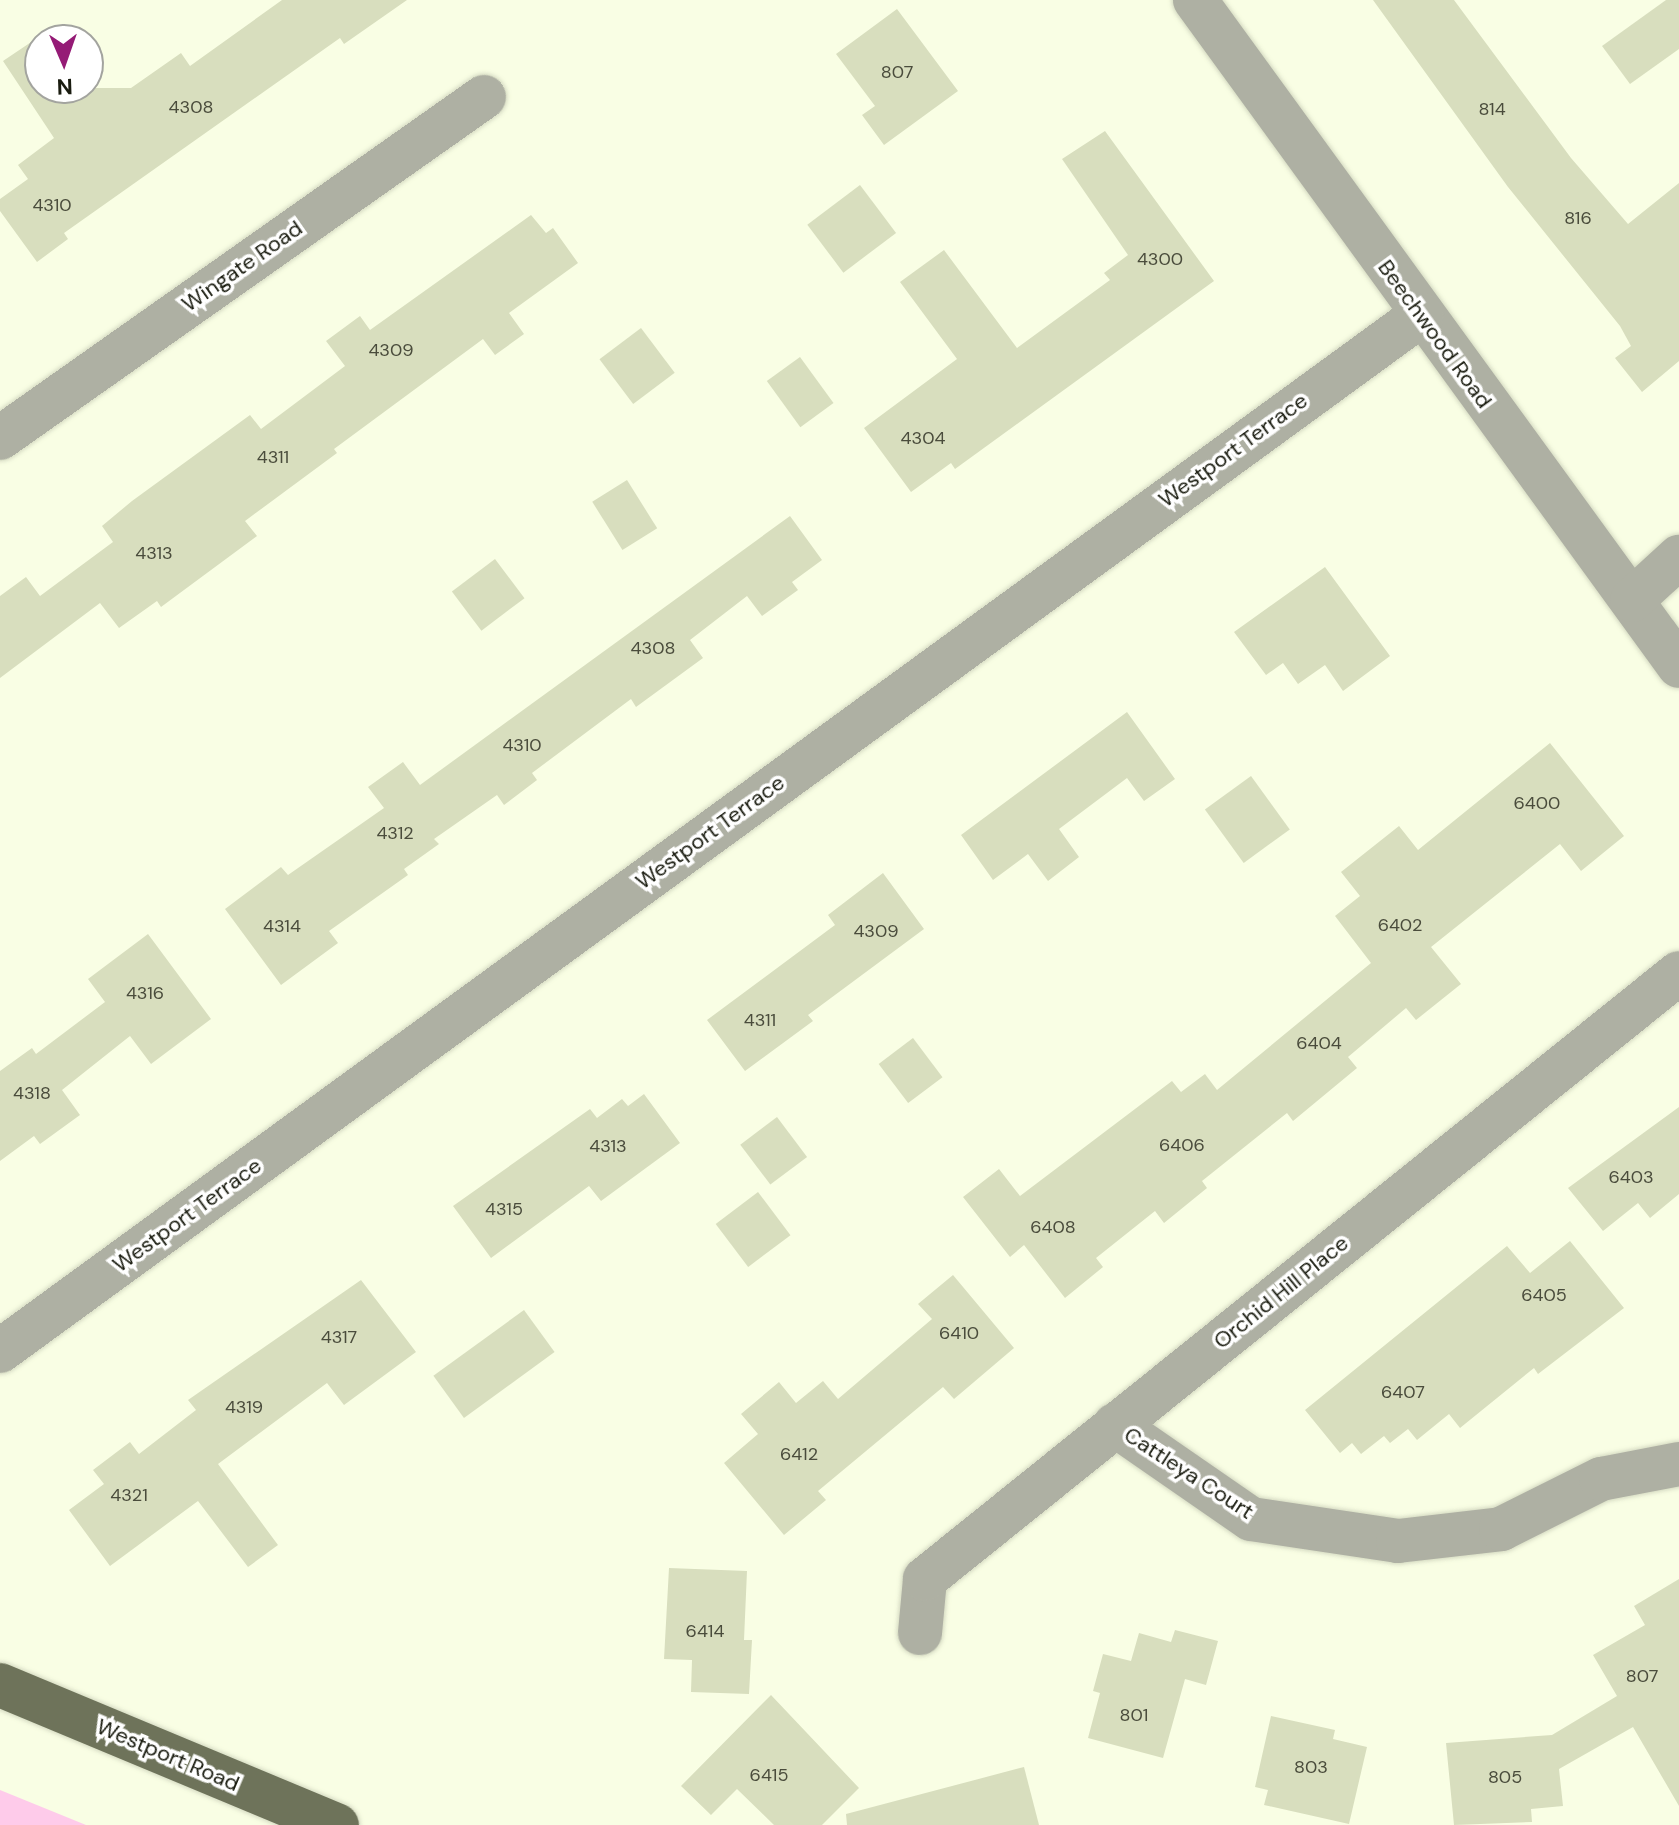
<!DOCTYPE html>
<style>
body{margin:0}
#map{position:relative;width:1679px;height:1825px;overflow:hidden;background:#f9fee4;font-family:"DM Sans",sans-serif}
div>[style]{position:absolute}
.green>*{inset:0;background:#fecbea}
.building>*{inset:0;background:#d8debe;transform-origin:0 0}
.roads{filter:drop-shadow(0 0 2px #d5dac2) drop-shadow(0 0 2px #d5dac2)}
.minor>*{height:44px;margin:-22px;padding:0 22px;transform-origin:22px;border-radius:22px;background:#aeb0a3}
.major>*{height:44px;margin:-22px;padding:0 22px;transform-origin:22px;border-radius:22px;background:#6e735a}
span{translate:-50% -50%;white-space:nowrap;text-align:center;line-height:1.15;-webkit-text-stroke:7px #fff;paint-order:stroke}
.number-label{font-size:18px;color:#4a4c3c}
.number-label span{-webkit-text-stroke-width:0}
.street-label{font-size:22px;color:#1a1c10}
.north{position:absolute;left:24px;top:24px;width:80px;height:80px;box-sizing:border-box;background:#fff;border:2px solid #a3a49f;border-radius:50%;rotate:178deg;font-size:22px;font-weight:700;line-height:32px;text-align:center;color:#1a1c10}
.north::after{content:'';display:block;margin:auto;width:28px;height:36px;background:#951b76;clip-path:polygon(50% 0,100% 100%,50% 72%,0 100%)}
</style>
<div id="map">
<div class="green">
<div style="clip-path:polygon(0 1790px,86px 1825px,0 1825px)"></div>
</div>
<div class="building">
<div style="clip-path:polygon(282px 0,407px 0,344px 44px,340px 38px,64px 233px,68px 239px,37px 262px,0 211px,0 199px,28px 179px,18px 165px,54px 138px,3px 61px,49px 30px,56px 40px,40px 40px,40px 88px,131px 88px,181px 53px,190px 66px)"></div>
<div style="clip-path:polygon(1373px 0,1454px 0,1571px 158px,1628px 224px,1679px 183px,1679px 361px,1642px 392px,1615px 358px,1631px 346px,1620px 326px,1508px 187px)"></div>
<div style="clip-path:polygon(1666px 0,1679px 0,1679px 49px,1630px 84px,1602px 46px)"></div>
<div style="clip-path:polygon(897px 9px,958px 91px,884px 145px,862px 115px,875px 106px,836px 54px)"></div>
<div style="clip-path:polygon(1105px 131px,1214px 281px,955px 469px,951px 463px,911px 492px,864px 428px,957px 359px,900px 282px,944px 250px,1017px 348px,1110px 280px,1104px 273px,1128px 255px,1062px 159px)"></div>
<div style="left:860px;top:185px;width:60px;height:66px;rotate:53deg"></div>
<div style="clip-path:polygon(531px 215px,546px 233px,553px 228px,578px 263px,509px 313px,524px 334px,495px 355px,483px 339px,334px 449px,337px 453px,245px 521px,257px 536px,161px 607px,157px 601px,119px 628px,100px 603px,0 678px,0 596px,26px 577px,40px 596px,113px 542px,102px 526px,132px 501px,250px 415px,261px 429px,345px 366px,326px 341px,360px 316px,370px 330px)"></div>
<div style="left:641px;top:328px;width:56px;height:52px;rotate:53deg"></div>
<div style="left:800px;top:357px;width:57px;height:41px;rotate:54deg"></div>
<div style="left:627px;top:480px;width:57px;height:41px;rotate:58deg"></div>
<div style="clip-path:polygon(790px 516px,822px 560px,792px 582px,798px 590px,762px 616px,747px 596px,690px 640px,703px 658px,636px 707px,631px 699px,532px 773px,537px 780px,504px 805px,497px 795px,434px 839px,439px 844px,404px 869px,408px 875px,329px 931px,338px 943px,281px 985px,225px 909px,281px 867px,288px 875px,384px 808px,368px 787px,403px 762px,420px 785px)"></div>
<div style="left:495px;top:559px;width:49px;height:54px;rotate:53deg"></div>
<div style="clip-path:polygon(1325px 567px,1390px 656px,1343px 691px,1325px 665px,1298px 684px,1283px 663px,1266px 675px,1234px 632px)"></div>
<div style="clip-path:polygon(1127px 712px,1175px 779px,1144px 801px,1127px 778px,1059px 829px,1079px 857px,1048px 881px,1028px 854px,993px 880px,961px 835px)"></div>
<div style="clip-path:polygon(1550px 743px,1624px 836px,1581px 871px,1560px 844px,1431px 947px,1461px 984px,1416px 1020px,1406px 1008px,1348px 1057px,1357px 1068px,1293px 1121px,1287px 1113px,1202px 1181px,1207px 1188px,1164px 1223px,1155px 1211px,1096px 1258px,1103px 1267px,1065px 1298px,1024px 1245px,1010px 1257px,963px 1197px,999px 1169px,1020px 1196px,1172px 1081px,1181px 1092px,1205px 1074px,1217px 1090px,1371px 963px,1335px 916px,1360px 896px,1341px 872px,1399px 826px,1418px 850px)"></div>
<div style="left:1251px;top:776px;width:66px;height:57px;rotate:54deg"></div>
<div style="clip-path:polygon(883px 873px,924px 929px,808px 1015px,813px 1021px,745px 1071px,707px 1020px,835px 925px,828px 915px)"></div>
<div style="clip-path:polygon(148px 934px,211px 1019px,151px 1064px,130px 1036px,62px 1090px,80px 1115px,40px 1144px,34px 1136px,0 1161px,0 1071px,32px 1048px,36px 1054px,105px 1002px,88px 979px)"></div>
<div style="left:913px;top:1038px;width:49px;height:43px;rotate:53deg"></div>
<div style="clip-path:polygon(644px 1094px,680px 1143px,601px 1201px,589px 1186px,491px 1258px,453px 1206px,590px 1109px,597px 1118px,622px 1099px,628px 1106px)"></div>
<div style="clip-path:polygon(1679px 1107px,1679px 1194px,1650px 1218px,1638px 1203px,1603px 1231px,1568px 1188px)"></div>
<div style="left:777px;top:1117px;width:50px;height:46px;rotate:53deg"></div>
<div style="left:758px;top:1192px;width:54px;height:53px;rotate:53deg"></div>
<div style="clip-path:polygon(1570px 1241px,1624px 1308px,1538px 1374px,1534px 1368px,1460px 1428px,1449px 1414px,1417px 1440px,1408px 1429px,1390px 1443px,1384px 1436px,1361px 1454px,1352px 1443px,1340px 1453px,1305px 1410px,1507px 1246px,1530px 1273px)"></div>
<div style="clip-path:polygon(953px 1275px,1014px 1348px,954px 1399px,943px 1387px,818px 1491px,826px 1500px,784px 1535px,724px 1463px,758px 1434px,741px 1414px,779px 1382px,796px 1403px,823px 1381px,838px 1399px,932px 1319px,918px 1304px)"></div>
<div style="clip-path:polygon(361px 1280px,416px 1352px,344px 1405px,327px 1383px,218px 1464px,278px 1545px,248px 1567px,198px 1501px,110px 1566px,69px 1510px,104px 1484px,93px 1470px,130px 1442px,139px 1454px,196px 1410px,188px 1400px)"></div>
<div style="left:524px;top:1310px;width:52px;height:112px;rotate:54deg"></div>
<div style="clip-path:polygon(669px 1568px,747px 1571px,744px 1640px,752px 1640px,749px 1694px,691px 1692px,692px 1660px,664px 1659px)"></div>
<div style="clip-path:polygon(1679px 1579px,1679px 1806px,1633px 1727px,1559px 1769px,1563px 1806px,1531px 1809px,1532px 1822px,1454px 1825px,1446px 1743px,1552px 1735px,1617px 1696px,1593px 1655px,1645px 1625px,1634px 1606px)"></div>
<div style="clip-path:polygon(1175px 1630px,1218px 1641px,1206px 1685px,1185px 1679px,1163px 1758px,1088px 1738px,1100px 1693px,1093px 1691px,1103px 1654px,1131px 1661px,1139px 1633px,1171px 1642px)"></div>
<div style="clip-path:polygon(771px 1695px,859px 1788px,822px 1825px,774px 1825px,737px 1789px,711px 1815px,681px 1786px)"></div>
<div style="clip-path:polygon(1271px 1716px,1335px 1730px,1333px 1739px,1367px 1747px,1349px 1824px,1264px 1805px,1268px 1790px,1255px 1787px)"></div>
<div style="clip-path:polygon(1024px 1767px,1039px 1825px,847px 1825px,846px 1814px)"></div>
</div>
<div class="roads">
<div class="minor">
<div style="left:1195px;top:0;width:823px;rotate:53.99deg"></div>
<div style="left:0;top:438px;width:592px;rotate:-35.17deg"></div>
<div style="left:1632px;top:600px;width:64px;rotate:-42.5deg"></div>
<div style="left:0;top:1351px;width:1759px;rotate:-36.09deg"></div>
<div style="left:1115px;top:1425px;width:165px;rotate:34.7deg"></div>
<div style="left:1251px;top:1519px;width:149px;rotate:8.5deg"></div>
<div style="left:1398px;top:1541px;width:104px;rotate:-6.6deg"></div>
<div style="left:1501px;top:1529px;width:112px;rotate:-26.6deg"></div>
<div style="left:1601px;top:1479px;width:79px;rotate:-10.9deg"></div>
<div style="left:920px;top:1633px;width:54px;rotate:-84.7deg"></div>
<div style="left:925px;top:1579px;width:967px;rotate:-38.79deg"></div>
</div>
<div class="major">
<div style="left:0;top:1685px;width:365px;rotate:22.6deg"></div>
</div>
</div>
<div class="number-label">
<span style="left:897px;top:72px">807</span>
<span style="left:191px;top:107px">4308</span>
<span style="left:1492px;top:109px">814</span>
<span style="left:52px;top:205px">4310</span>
<span style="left:1578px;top:218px">816</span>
<span style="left:1160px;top:259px">4300</span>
<span style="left:391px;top:350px">4309</span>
<span style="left:923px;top:438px">4304</span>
<span style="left:273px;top:457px">4311</span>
<span style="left:154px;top:553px">4313</span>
<span style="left:653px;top:648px">4308</span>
<span style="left:522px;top:745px">4310</span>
<span style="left:1537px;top:803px">6400</span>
<span style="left:395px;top:833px">4312</span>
<span style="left:1400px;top:925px">6402</span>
<span style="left:282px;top:926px">4314</span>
<span style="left:876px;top:931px">4309</span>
<span style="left:145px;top:993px">4316</span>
<span style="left:760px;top:1020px">4311</span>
<span style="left:1319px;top:1043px">6404</span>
<span style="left:32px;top:1093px">4318</span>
<span style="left:1182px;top:1145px">6406</span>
<span style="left:608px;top:1146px">4313</span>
<span style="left:1631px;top:1177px">6403</span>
<span style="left:504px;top:1209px">4315</span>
<span style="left:1053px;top:1227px">6408</span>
<span style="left:1544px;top:1295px">6405</span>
<span style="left:959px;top:1333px">6410</span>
<span style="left:339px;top:1337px">4317</span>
<span style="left:1403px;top:1392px">6407</span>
<span style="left:244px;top:1407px">4319</span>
<span style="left:799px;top:1454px">6412</span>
<span style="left:129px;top:1495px">4321</span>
<span style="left:705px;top:1631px">6414</span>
<span style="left:1642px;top:1676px">807</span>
<span style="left:1134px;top:1715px">801</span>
<span style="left:1311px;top:1767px">803</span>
<span style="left:769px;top:1775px">6415</span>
<span style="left:1505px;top:1777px">805</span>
</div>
<div class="street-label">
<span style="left:242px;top:266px;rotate:-35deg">Wingate Road</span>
<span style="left:1435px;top:334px;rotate:54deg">Beechwood Road</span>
<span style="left:1233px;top:450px;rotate:-36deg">Westport Terrace</span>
<span style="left:710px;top:832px;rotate:-36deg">Westport Terrace</span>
<span style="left:187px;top:1215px;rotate:-36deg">Westport Terrace</span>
<span style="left:1281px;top:1292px;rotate:-39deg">Orchid Hill Place</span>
<span style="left:1189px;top:1473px;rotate:33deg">Cattleya Court</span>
<span style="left:168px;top:1755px;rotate:23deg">Westport Road</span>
</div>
<div class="north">N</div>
</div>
